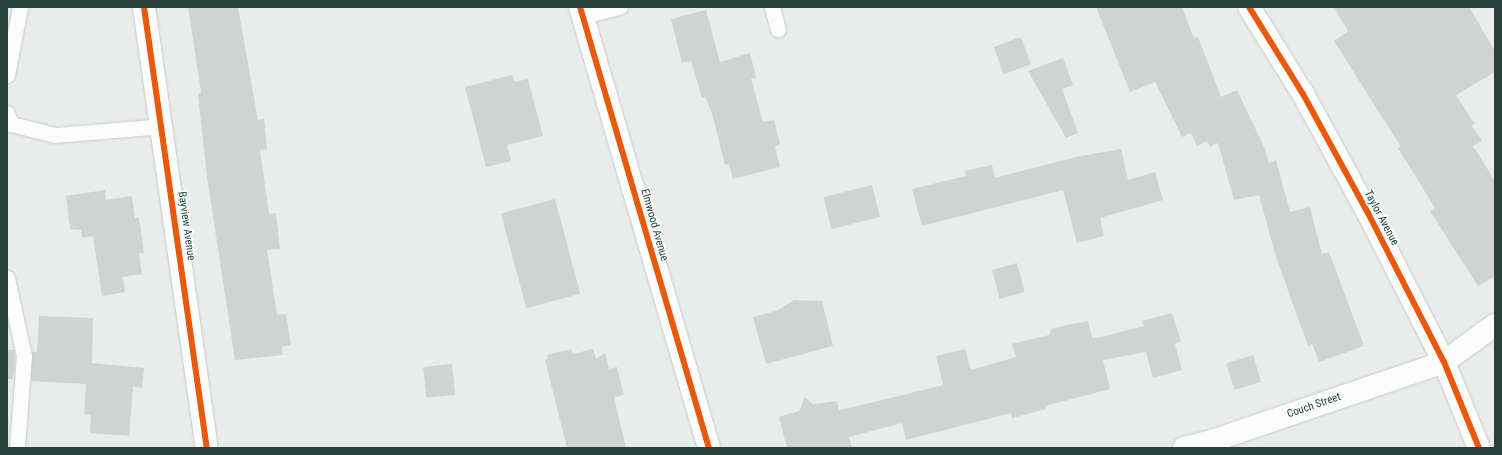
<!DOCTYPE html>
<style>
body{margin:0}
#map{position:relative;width:1502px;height:455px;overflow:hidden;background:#e8edeb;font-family:"Roboto Condensed",sans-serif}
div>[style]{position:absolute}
.building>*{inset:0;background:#cfd4d2;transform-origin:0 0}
.roads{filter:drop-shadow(0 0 1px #c5cac8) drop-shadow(0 0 1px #c5cac8)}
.lane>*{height:15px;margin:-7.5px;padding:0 7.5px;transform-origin:7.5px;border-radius:7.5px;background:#fcfcfc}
.street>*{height:22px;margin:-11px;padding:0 11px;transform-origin:11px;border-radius:11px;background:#fcfcfc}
.secondary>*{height:22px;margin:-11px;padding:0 11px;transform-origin:11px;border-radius:11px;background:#fcfcfc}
.cycleway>*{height:6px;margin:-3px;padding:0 3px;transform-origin:3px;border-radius:3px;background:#e8590c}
span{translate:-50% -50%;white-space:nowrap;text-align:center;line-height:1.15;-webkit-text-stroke:3.5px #f7fbf9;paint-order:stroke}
.street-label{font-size:11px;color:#24423a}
.frame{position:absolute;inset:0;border:8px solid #24423a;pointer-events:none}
</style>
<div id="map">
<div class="building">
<div style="clip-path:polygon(188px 7px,238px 7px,258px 120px,264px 119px,267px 149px,260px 150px,269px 214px,276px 213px,280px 249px,267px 250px,277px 315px,286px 314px,291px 345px,282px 347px,283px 355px,235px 360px,207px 177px,198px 95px,201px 92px)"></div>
<div style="clip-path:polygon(1096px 7px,1182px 7px,1194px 38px,1198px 37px,1221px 97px,1237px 90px,1264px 147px,1269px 163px,1276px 160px,1290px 212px,1310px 207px,1322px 254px,1329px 252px,1364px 346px,1319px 362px,1312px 344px,1308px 346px,1276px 257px,1259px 195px,1234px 200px,1218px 143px,1210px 147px,1207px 141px,1197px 146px,1191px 133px,1182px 137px,1155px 82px,1130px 92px)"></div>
<div style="clip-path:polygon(1334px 7px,1469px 7px,1495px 51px,1495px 72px,1456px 95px,1475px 124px,1472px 126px,1482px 141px,1473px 146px,1495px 181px,1495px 276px,1478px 286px,1430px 211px,1435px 208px,1398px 148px,1401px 147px,1334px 41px,1348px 31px)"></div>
<div style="clip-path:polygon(706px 10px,720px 62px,750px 53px,756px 77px,751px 79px,763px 122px,774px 120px,780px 144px,775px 146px,780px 167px,733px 179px,729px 164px,725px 165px,712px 113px,705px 97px,702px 98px,691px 61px,682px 63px,671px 19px)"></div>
<div style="left:1021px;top:37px;width:29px;height:29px;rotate:70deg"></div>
<div style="clip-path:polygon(1063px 58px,1073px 85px,1062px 89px,1078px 133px,1066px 138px,1028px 71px)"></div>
<div style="clip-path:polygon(512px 75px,514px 82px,528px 79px,543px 136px,507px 145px,511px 161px,486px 167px,465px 87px)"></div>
<div style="clip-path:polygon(1121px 149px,1128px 180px,1155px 172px,1163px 200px,1100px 218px,1104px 236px,1077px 243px,1063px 190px,922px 226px,912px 189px,966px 176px,965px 171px,992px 165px,995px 178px,1076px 157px)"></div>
<div style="left:872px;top:185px;width:33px;height:50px;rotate:76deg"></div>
<div style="clip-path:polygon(105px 190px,106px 200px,132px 196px,135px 218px,139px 218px,144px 253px,139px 254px,142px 274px,123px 277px,125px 292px,102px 296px,93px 236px,82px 238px,81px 230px,70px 229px,66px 196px)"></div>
<div style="left:555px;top:199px;width:98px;height:56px;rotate:75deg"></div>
<div style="left:1017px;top:263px;width:30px;height:26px;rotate:75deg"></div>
<div style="clip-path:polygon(794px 300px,822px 301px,833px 346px,766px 364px,753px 317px,776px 311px)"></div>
<div style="clip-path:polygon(1172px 313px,1181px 341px,1175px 344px,1182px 370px,1153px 378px,1146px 352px,1103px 360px,1110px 389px,1045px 406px,1046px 409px,1012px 418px,1011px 413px,906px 440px,902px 423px,849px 437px,852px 448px,787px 448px,779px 417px,799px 411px,805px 397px,813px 404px,837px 401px,839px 410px,862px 405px,943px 385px,936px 356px,965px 349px,971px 370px,1016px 357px,1012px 344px,1049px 335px,1051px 329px,1066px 325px,1088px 321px,1092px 338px,1097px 338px,1144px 326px,1142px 321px)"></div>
<div style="clip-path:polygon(39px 316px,93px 318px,92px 363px,144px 368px,142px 388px,133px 387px,129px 436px,90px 433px,91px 415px,84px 414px,86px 384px,31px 381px,32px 352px,37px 352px)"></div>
<div style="clip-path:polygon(571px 349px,573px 354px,593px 349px,596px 359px,605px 353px,609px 369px,617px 367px,624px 395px,614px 397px,626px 448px,567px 448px,545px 360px,548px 359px,547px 355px)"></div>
<div style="clip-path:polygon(7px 350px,14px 350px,15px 357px,13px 379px,7px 379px)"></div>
<div style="left:1253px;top:355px;width:28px;height:28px;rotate:73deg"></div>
<div style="left:452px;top:364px;width:31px;height:29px;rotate:84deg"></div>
</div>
<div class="roads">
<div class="lane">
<div style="left:772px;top:7px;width:23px;rotate:75deg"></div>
<div style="left:583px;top:16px;width:38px;rotate:-14deg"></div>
<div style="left:7px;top:75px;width:69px;rotate:-79.2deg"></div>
<div style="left:7px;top:113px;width:12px;rotate:70deg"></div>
<div style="left:11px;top:124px;width:45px;rotate:14deg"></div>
<div style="left:55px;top:135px;width:107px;rotate:-4.8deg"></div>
<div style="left:7px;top:278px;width:80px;rotate:77.7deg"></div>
<div style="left:24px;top:356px;width:92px;rotate:94.4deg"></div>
</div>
<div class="street">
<div style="left:144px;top:7px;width:445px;rotate:81.9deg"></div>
<div style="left:580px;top:7px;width:459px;rotate:73.7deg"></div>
<div style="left:1184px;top:448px;width:29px;rotate:-14deg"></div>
<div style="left:1212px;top:441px;width:245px;rotate:-18.8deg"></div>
<div style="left:1444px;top:362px;width:63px;rotate:-36deg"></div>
</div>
<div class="secondary">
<div style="left:1249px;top:7px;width:102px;rotate:58.2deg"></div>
<div style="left:1303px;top:94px;width:136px;rotate:61.4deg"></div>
<div style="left:1368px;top:213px;width:167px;rotate:63deg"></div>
<div style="left:1444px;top:362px;width:93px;rotate:67.9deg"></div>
</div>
</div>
<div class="cycleway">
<div style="left:144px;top:7px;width:445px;rotate:81.9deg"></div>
<div style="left:580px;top:7px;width:459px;rotate:73.7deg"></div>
<div style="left:1249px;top:7px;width:102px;rotate:58.2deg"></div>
<div style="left:1303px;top:94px;width:136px;rotate:61.4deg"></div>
<div style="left:1368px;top:213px;width:167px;rotate:63deg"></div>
<div style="left:1444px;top:362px;width:93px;rotate:67.9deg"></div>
</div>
<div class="street-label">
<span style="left:1381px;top:218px;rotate:62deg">Taylor Avenue</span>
<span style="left:654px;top:225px;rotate:74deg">Elmwood Avenue</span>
<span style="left:186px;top:226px;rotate:82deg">Bayview Avenue</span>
<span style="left:1314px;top:406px;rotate:-19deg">Couch Street</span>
</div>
<div class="frame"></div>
</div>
